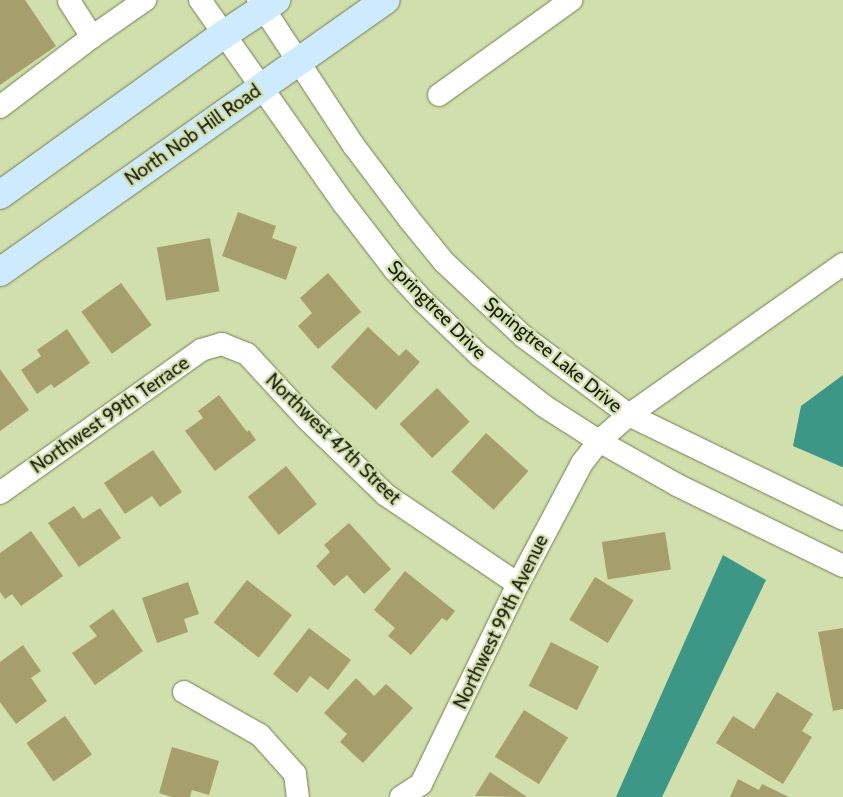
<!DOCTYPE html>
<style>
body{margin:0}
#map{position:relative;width:843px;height:797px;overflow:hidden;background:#d1dfac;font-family:Cabin,sans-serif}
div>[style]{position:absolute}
.water>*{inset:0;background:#3c9787}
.building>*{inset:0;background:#a69e6c;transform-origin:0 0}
.roads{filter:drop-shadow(0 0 1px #727e4f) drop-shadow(0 0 1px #727e4f)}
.minor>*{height:22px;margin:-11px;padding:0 11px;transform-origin:11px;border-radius:11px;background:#fff}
.major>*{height:28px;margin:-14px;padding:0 14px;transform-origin:14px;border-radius:14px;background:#ceeafe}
span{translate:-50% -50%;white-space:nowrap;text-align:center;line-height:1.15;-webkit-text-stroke:4.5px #d1dfac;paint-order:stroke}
.street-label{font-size:19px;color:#141806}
</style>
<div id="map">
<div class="water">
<div style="clip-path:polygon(843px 375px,843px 467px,842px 467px,793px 446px,801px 406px)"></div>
<div style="clip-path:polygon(723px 555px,766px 580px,662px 797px,616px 797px)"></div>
</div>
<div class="building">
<div style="clip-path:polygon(0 0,25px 0,56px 46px,0 85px)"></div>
<div style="clip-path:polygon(238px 212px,276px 226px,272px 238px,297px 247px,286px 280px,222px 256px)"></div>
<div style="left:210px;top:238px;width:54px;height:54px;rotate:80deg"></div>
<div style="clip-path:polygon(328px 273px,361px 312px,318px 349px,298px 326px,312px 313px,300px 298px)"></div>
<div style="left:121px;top:283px;width:52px;height:49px;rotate:54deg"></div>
<div style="clip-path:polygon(368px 327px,399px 356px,406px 349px,420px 362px,376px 410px,331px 367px)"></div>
<div style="clip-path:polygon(67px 329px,90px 363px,54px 388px,51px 384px,37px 394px,21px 370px,41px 356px,37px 350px)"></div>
<div style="clip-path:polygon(0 369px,29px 410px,0 431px)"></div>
<div style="left:437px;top:388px;width:47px;height:52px;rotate:46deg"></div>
<div style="clip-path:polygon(219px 395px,247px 432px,249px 430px,256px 440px,215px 471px,185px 431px,203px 418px,198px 411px)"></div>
<div style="left:486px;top:433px;width:57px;height:52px;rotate:42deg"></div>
<div style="clip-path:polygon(153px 450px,182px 492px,160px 507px,152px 496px,125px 514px,104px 483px)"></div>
<div style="left:286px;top:466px;width:49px;height:49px;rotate:51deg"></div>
<div style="clip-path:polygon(74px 506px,83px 519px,100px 508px,121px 538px,79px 567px,48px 523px)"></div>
<div style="clip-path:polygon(349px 523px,391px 569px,364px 594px,347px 575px,334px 586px,316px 566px,330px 552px,324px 545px)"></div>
<div style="clip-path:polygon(31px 531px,63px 576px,21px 606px,12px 594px,5px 599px,0 592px,0 553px)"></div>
<div style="left:665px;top:532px;width:38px;height:64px;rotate:81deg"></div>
<div style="clip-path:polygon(405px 571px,455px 611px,447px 621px,442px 618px,411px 655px,388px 636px,395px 628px,374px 610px)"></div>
<div style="left:595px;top:577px;width:45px;height:50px;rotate:31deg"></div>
<div style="left:247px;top:580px;width:57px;height:54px;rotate:38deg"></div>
<div style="clip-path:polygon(188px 582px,199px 614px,184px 619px,188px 632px,157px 643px,142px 598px)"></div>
<div style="clip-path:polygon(113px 609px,143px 651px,95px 685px,72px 653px,97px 636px,89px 626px)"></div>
<div style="clip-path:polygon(309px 628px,351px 660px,328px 690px,310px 676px,297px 693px,273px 674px)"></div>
<div style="clip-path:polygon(843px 628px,843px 709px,833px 711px,818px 632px)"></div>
<div style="left:551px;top:642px;width:54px;height:49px;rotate:27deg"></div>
<div style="clip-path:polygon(23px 645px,41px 671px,31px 678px,47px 701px,16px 724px,0 702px,0 662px)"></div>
<div style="clip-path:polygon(356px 678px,374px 696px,386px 684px,413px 708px,363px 763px,340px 742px,347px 734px,324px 713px)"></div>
<div style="clip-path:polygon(777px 692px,813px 714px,802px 731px,812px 737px,783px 784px,716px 743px,733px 716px,754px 729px)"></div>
<div style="left:524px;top:710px;width:52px;height:55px;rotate:32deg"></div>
<div style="left:65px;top:716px;width:47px;height:47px;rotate:55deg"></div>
<div style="clip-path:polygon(172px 747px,219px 761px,209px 795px,192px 790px,190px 797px,172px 797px,159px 793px)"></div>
<div style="clip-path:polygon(490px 772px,527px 797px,475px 796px)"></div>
<div style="clip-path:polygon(738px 779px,759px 790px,762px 784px,789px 797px,730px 797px)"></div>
</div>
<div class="roads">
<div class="minor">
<div style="left:200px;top:0;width:250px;rotate:54.8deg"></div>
<div style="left:344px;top:204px;width:82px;rotate:52.4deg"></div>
<div style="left:394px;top:269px;width:43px;rotate:47.8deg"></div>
<div style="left:423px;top:301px;width:78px;rotate:44deg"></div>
<div style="left:479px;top:355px;width:83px;rotate:38.1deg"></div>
<div style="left:544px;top:406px;width:65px;rotate:32.5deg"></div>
<div style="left:599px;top:441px;width:90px;rotate:29.4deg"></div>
<div style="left:677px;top:485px;width:185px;rotate:26deg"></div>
<div style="left:258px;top:0;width:175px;rotate:56.7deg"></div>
<div style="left:354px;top:146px;width:91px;rotate:53deg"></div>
<div style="left:409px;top:219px;width:55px;rotate:50.9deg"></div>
<div style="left:444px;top:262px;width:110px;rotate:43.2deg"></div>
<div style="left:524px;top:337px;width:131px;rotate:36.6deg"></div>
<div style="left:629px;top:415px;width:238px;rotate:25.9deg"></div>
<div style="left:69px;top:1px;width:43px;rotate:57.4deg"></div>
<div style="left:439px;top:95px;width:163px;rotate:-35.7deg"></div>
<div style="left:0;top:107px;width:116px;rotate:-37.3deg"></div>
<div style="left:92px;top:37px;width:65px;rotate:-34.9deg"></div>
<div style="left:0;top:493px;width:247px;rotate:-35.4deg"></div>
<div style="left:201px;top:350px;width:22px;rotate:-16deg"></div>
<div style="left:222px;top:344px;width:27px;rotate:22deg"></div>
<div style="left:247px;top:354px;width:87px;rotate:47.3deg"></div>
<div style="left:306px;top:418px;width:111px;rotate:43.9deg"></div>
<div style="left:386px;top:495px;width:159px;rotate:34deg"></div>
<div style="left:184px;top:692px;width:87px;rotate:29.5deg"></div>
<div style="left:260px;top:735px;width:52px;rotate:48.1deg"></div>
<div style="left:295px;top:774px;width:23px;rotate:83deg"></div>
<div style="left:401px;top:797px;width:24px;rotate:-33deg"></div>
<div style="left:421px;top:784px;width:222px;rotate:-64.1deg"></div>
<div style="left:518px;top:584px;width:137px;rotate:-62.1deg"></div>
<div style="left:582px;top:463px;width:28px;rotate:-52deg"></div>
<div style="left:599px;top:441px;width:40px;rotate:-41deg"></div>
<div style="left:629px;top:415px;width:262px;rotate:-35.2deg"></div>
</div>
<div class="major">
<div style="left:0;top:195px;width:274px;rotate:-35.7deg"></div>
<div style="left:223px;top:35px;width:64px;rotate:-33.4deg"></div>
<div style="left:0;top:272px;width:472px;rotate:-35.2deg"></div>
</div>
</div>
<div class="street-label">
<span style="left:193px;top:135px;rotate:-35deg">North Nob Hill Road</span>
<span style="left:437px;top:310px;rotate:45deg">Springtree Drive</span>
<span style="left:553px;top:355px;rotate:39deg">Springtree Lake Drive</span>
<span style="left:110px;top:415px;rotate:-35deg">Northwest 99th Terrace</span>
<span style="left:333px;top:439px;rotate:44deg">Northwest 47th Street</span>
<span style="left:501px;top:622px;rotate:-64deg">Northwest 99th Avenue</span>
</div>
</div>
